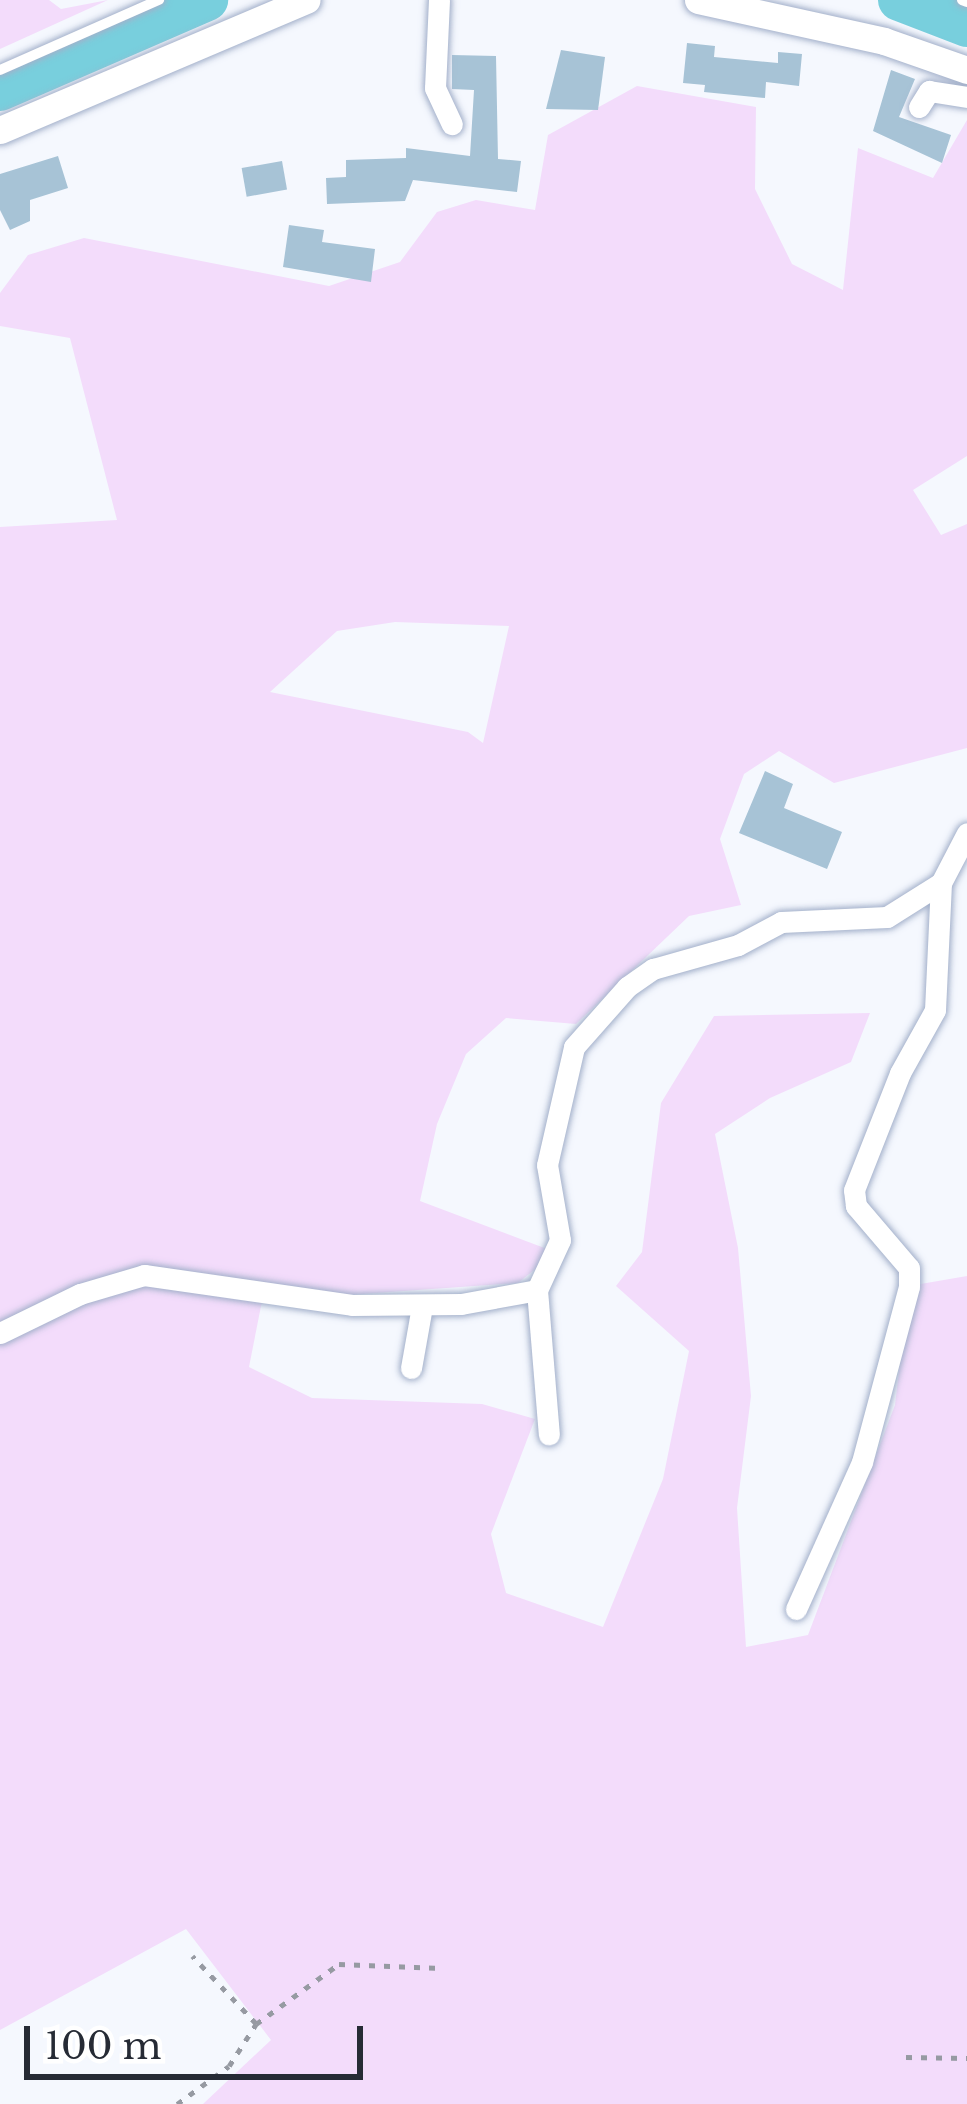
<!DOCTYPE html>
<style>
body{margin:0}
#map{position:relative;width:967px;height:2104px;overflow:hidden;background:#f5f8fe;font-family:"Libre Baskerville",serif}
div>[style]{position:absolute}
.green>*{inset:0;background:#f3dcfb}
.river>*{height:42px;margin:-21px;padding:0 21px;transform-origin:21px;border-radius:21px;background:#78cfdd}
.building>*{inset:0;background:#a7c3d6;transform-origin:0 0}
.path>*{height:4.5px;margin-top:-2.25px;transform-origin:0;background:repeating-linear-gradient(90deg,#969aa2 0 6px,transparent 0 15px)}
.roads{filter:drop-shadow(0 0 3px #a3b0ca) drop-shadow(0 0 3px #a3b0ca)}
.service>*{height:10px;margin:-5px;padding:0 5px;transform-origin:5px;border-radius:5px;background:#fff}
.minor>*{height:21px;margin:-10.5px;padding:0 10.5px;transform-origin:10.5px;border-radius:10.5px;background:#fff}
.tertiary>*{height:27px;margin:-13.5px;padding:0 13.5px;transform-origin:13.5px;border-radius:13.5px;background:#fff}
span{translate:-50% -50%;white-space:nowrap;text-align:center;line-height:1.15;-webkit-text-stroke:10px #fff;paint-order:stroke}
.scale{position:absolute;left:24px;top:2026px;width:339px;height:54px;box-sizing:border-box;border:6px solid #262b35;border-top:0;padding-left:15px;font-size:36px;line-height:42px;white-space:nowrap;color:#262b35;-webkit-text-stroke:9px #fff;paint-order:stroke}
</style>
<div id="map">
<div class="green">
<div style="clip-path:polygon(0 0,49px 0,61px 9px,108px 0,0 49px)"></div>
<div style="clip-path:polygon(evenodd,637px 86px,756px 107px,755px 189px,792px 264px,843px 290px,858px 148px,933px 178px,967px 120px,967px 456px,913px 490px,941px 535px,967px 524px,967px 748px,834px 783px,779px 751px,744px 774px,720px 839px,741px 905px,689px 916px,576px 1024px,506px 1018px,466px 1054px,437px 1124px,420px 1201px,547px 1249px,544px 1262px,518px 1283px,262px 1301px,249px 1367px,312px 1398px,482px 1404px,535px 1419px,491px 1534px,506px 1593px,603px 1627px,663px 1479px,689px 1351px,616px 1286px,642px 1252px,661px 1103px,714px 1016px,870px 1013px,851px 1062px,770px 1098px,715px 1134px,738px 1248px,751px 1396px,737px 1508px,746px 1647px,808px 1635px,895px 1405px,909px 1286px,967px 1276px,967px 2104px,203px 2104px,271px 2040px,186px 1929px,0 2030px,0 527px,117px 520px,70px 338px,0 326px,0 293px,28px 255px,84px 238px,329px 286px,400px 262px,437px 212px,476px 200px,535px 210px,548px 135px,637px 86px,395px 622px,509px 626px,483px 743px,468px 732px,270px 692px,337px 631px,395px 622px)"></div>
</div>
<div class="river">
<div style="left:899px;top:0;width:73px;rotate:20.9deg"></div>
<div style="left:0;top:90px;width:226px;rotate:-23.5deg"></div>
</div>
<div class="building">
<div style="clip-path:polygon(687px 43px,715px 46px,714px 57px,778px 63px,778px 52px,802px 54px,799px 86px,766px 82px,765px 98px,704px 92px,705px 85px,683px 83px)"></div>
<div style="clip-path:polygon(561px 50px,605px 57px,598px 110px,546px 109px)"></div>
<div style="clip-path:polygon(452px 55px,496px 56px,498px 159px,521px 161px,517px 192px,413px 180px,405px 201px,327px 204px,326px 178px,346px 177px,346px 160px,406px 158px,406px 148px,470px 156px,474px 90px,452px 89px)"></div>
<div style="clip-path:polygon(891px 70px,915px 79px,899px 117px,951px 135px,942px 163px,873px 131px)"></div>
<div style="clip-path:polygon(58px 156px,68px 188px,30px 200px,30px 221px,10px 230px,0 210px,0 174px)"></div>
<div style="left:282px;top:161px;width:29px;height:41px;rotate:80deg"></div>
<div style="clip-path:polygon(289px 225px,324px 230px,322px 242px,375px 249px,371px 282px,283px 267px)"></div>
<div style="clip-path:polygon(765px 771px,793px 784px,784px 808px,842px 832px,827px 869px,739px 833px)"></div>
</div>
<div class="path">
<div style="left:256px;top:2024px;width:102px;rotate:-35.9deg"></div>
<div style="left:339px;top:1964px;width:102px;rotate:2.2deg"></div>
<div style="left:906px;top:2057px;width:61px;rotate:0.9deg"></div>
<div style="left:177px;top:2104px;width:64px;rotate:-36.2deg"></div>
<div style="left:229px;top:2066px;width:50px;rotate:-57.3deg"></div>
<div style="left:256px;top:2024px;width:93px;rotate:-133.3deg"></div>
</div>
<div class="roads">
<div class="service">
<div style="left:962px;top:0;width:5px;rotate:22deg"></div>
<div style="left:0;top:70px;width:174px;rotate:-23.8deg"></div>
</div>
<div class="minor">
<div style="left:439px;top:0;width:88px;rotate:92.6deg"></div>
<div style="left:435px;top:88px;width:40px;rotate:65deg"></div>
<div style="left:919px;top:107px;width:19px;rotate:-58deg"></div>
<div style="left:929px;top:91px;width:38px;rotate:9deg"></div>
<div style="left:537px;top:1290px;width:145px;rotate:85.3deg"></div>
<div style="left:0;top:1333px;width:89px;rotate:-26deg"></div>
<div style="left:80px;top:1294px;width:67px;rotate:-16.5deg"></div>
<div style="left:144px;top:1275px;width:210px;rotate:8.2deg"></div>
<div style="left:352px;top:1305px;width:109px;rotate:-0.5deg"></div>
<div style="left:461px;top:1304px;width:77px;rotate:-10.4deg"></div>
<div style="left:537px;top:1290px;width:55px;rotate:-65.3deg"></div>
<div style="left:560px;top:1240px;width:76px;rotate:-99.8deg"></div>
<div style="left:547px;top:1165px;width:121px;rotate:-77.1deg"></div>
<div style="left:574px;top:1047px;width:80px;rotate:-48.5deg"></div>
<div style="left:627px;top:987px;width:32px;rotate:-35deg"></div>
<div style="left:653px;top:969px;width:88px;rotate:-15.8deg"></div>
<div style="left:738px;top:945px;width:49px;rotate:-28.1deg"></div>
<div style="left:781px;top:922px;width:106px;rotate:-2.7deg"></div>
<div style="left:887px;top:917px;width:64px;rotate:-32.2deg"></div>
<div style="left:941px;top:883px;width:56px;rotate:-62.5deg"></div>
<div style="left:411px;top:1368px;width:63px;rotate:-79.9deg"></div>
<div style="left:796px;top:1609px;width:161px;rotate:-65.8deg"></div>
<div style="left:862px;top:1462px;width:182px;rotate:-75deg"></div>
<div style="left:909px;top:1286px;width:18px;rotate:-90deg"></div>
<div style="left:909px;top:1268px;width:82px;rotate:-130.5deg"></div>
<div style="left:856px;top:1206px;width:16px;rotate:-97deg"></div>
<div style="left:854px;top:1190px;width:126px;rotate:-68.5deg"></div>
<div style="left:900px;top:1073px;width:72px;rotate:-60.9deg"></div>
<div style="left:935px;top:1010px;width:127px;rotate:-87.3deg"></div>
</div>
<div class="tertiary">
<div style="left:698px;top:0;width:190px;rotate:12.4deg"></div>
<div style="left:884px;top:41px;width:88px;rotate:19.3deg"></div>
<div style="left:0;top:130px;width:333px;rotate:-23deg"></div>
</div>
</div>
<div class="scale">100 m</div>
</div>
